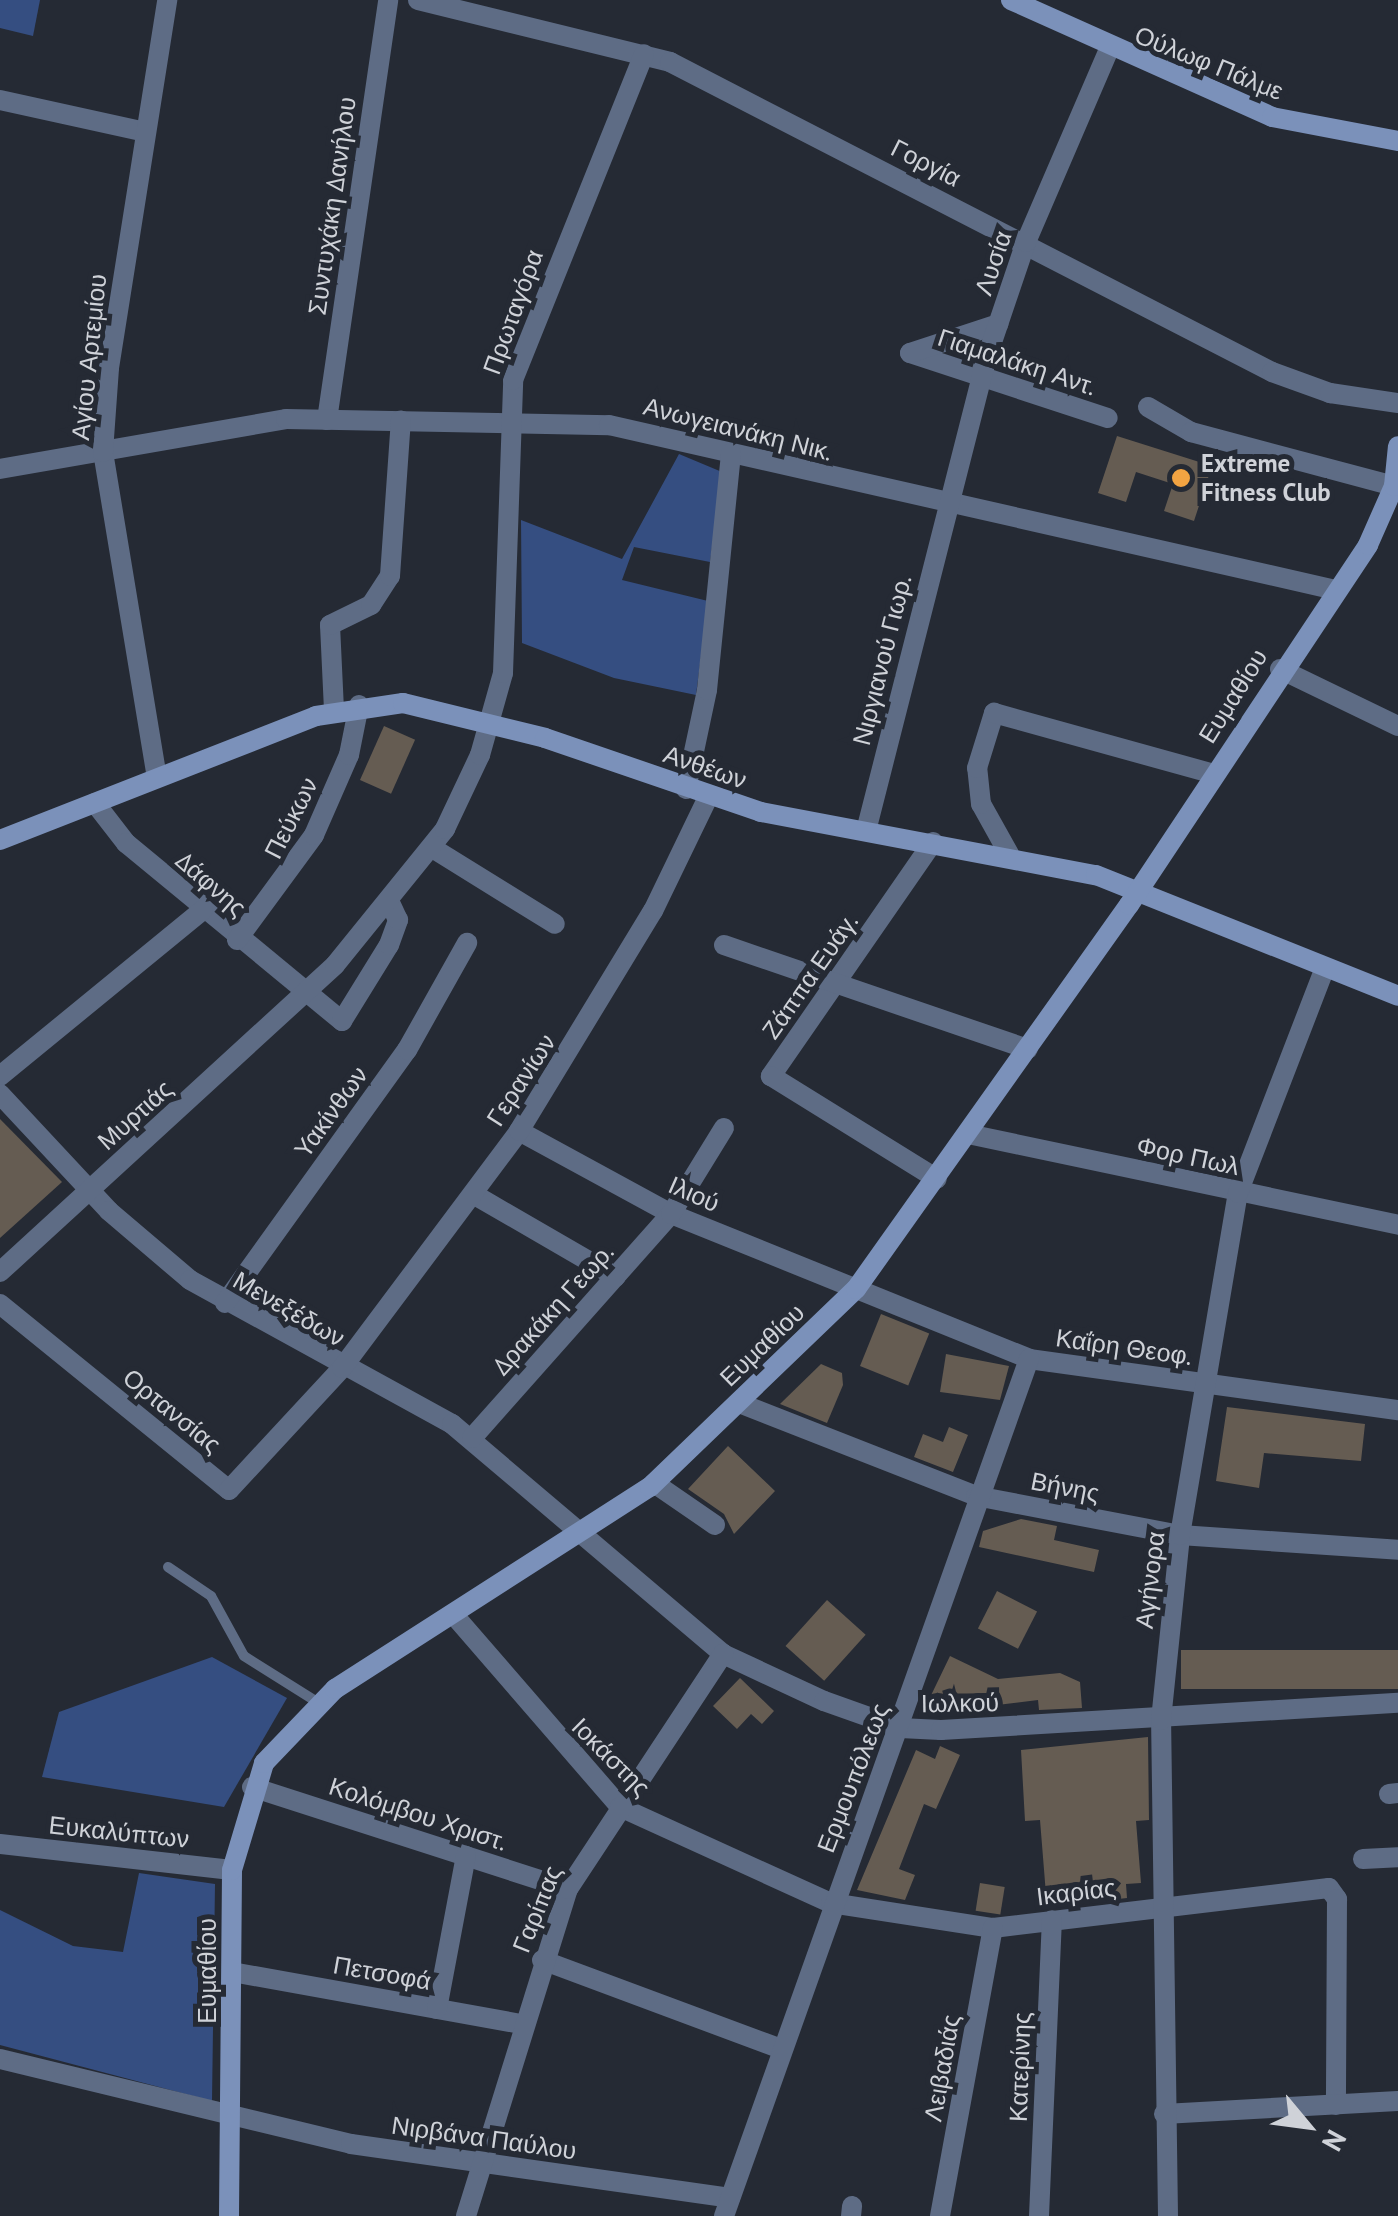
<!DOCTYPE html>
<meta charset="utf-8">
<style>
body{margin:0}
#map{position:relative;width:1398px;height:2216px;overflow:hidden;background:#252a34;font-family:"PT Sans",sans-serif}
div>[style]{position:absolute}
.green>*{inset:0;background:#354e81}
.building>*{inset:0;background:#655c52;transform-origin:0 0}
.lane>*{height:10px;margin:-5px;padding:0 5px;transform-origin:5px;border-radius:5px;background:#5e6c85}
.street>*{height:20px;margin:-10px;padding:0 10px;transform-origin:10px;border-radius:10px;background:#5e6c85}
.secondary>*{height:20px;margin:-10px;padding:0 10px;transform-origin:10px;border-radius:10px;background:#7b91ba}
.dots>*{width:28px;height:28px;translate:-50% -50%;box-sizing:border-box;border:5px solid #252a34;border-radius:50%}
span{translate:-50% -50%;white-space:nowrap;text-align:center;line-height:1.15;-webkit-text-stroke:10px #252a34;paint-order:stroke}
.street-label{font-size:25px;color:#cfd2d8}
.poi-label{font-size:25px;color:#cfd2d8;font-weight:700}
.left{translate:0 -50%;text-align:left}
.north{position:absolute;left:1258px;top:2076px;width:100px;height:100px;-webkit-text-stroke:8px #252a34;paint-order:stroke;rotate:119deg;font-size:28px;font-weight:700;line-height:40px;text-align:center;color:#cfd2d8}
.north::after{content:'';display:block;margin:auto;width:35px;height:45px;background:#cfd2d8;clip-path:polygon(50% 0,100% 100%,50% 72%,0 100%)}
</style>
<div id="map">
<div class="green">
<div style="clip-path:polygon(0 0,40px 0,33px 36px,0 28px)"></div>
<div style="clip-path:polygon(679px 454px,722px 472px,710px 562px,634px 547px,622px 580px,708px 601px,696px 695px,614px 678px,522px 643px,521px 520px,622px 559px)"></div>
<div style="clip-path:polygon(212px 1657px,287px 1698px,224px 1807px,42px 1777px,59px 1712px)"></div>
<div style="clip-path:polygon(139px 1873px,215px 1884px,212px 2101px,0 2045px,0 1910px,73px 1946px,123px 1952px)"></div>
</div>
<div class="building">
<div style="clip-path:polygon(1117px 436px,1212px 466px,1194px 521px,1164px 511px,1173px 484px,1136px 472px,1126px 502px,1098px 493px)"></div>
<div style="left:384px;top:726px;width:34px;height:59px;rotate:24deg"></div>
<div style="clip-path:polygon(0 1119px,62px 1182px,0 1238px)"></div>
<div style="left:881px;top:1314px;width:52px;height:56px;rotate:22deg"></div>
<div style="clip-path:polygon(946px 1354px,1009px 1366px,1000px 1400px,940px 1392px)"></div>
<div style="clip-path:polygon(821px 1364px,842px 1373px,843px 1385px,827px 1423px,780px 1404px)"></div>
<div style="clip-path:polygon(1227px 1407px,1365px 1424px,1361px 1461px,1264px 1453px,1259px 1488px,1216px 1481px)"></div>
<div style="clip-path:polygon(949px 1427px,968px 1435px,953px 1472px,914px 1457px,923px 1434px,943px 1442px)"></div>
<div style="clip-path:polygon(728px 1446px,775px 1491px,734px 1534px,724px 1514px,688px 1489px)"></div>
<div style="clip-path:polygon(1021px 1519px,1057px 1526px,1054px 1540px,1099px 1550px,1094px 1572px,979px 1547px,983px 1531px)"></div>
<div style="left:997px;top:1591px;width:45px;height:42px;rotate:27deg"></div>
<div style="left:827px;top:1600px;width:52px;height:62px;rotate:42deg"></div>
<div style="left:1398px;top:1650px;width:39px;height:217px;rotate:90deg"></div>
<div style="clip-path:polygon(950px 1656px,998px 1679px,1060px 1673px,1080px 1682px,1082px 1708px,1039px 1710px,1038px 1700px,922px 1714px)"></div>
<div style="clip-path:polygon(740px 1678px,774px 1711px,762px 1724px,751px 1714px,737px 1729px,713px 1706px)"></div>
<div style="clip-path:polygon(1148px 1737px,1149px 1820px,1136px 1821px,1141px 1883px,1126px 1884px,1127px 1898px,1047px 1907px,1040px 1820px,1025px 1821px,1021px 1750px)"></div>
<div style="clip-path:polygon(940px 1746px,960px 1755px,936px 1809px,924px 1804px,899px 1869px,915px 1875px,905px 1900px,857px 1890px,916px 1750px,935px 1759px)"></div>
<div style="left:980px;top:1883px;width:25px;height:28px;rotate:9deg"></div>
</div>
<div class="lane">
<div style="left:168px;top:1567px;width:52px;rotate:34deg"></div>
<div style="left:211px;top:1596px;width:68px;rotate:61.2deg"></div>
<div style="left:244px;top:1656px;width:86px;rotate:32.2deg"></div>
</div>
<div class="street">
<div style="left:418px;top:0;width:260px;rotate:13.8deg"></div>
<div style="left:670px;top:62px;width:677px;rotate:27.25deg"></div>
<div style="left:1272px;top:372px;width:62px;rotate:19.9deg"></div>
<div style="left:1330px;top:393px;width:69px;rotate:8.4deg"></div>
<div style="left:0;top:100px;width:149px;rotate:12.4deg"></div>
<div style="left:910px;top:353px;width:208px;rotate:18.2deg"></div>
<div style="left:910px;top:353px;width:93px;rotate:-18.2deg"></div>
<div style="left:1148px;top:407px;width:50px;rotate:30.2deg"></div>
<div style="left:1191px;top:432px;width:210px;rotate:14.9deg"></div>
<div style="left:327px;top:420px;width:424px;rotate:-81.7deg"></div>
<div style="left:0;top:469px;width:290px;rotate:-9.9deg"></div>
<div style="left:286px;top:419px;width:323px;rotate:1.1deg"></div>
<div style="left:609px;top:425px;width:745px;rotate:12.79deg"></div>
<div style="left:1280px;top:669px;width:131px;rotate:25.8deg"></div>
<div style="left:334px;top:710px;width:85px;rotate:-92.7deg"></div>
<div style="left:330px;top:625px;width:46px;rotate:-26deg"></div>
<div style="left:371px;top:605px;width:35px;rotate:-57deg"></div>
<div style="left:390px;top:576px;width:156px;rotate:-86deg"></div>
<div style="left:157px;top:778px;width:330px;rotate:-99.4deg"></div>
<div style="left:103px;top:452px;width:84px;rotate:-85.9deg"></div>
<div style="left:109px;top:368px;width:373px;rotate:-81deg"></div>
<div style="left:686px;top:789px;width:101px;rotate:-78deg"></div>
<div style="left:707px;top:690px;width:238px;rotate:-84.2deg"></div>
<div style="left:95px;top:803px;width:51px;rotate:52.2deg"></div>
<div style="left:126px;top:843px;width:280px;rotate:39.5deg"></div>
<div style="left:342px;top:1021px;width:89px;rotate:-58.3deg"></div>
<div style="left:389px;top:945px;width:27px;rotate:-70deg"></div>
<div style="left:398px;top:920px;width:17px;rotate:-115deg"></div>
<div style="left:866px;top:831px;width:489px;rotate:-75.7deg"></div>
<div style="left:987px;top:357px;width:121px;rotate:-71.3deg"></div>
<div style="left:1026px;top:242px;width:210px;rotate:-66.7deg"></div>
<div style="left:933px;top:842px;width:285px;rotate:124.7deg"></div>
<div style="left:771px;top:1076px;width:195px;rotate:31.8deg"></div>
<div style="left:434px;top:849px;width:142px;rotate:31.8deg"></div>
<div style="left:1009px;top:854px;width:57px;rotate:-119.2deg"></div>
<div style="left:981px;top:804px;width:36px;rotate:-96deg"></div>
<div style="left:977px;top:768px;width:58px;rotate:-72.8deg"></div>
<div style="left:994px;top:713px;width:228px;rotate:15.5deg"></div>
<div style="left:237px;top:940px;width:130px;rotate:-53.7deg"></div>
<div style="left:314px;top:835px;width:87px;rotate:-66.4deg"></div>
<div style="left:349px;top:755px;width:51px;rotate:-78.7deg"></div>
<div style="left:724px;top:945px;width:321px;rotate:18.9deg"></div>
<div style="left:0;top:1076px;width:262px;rotate:-39.3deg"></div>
<div style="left:0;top:1094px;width:160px;rotate:47deg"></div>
<div style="left:109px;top:1211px;width:106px;rotate:40.4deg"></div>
<div style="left:190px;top:1280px;width:299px;rotate:28.8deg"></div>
<div style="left:452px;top:1424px;width:355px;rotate:40.3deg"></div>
<div style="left:723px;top:1654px;width:111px;rotate:25deg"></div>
<div style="left:824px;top:1701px;width:81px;rotate:19.6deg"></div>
<div style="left:900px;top:1728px;width:41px;rotate:2.8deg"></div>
<div style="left:941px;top:1730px;width:458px;rotate:-3.4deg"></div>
<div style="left:519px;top:1131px;width:173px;rotate:28.6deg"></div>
<div style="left:671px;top:1214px;width:386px;rotate:22deg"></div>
<div style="left:1029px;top:1359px;width:373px;rotate:7.9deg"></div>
<div style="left:968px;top:1134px;width:440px;rotate:11.9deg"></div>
<div style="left:473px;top:1194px;width:165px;rotate:30.1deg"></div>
<div style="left:0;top:1272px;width:454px;rotate:-42.5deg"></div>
<div style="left:335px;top:965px;width:175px;rotate:-51deg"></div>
<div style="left:445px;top:829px;width:82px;rotate:-64.7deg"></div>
<div style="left:480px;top:755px;width:85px;rotate:-74.3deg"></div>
<div style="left:503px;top:673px;width:293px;rotate:-88deg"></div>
<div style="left:513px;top:380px;width:351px;rotate:-68.1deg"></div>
<div style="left:225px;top:1303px;width:312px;rotate:-54.3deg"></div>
<div style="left:407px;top:1050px;width:123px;rotate:-60.7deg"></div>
<div style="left:0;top:1304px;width:295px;rotate:39.1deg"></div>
<div style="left:229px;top:1490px;width:166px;rotate:-47.2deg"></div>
<div style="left:342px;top:1368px;width:296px;rotate:-53.2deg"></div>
<div style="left:519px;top:1131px;width:258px;rotate:-58.7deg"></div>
<div style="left:653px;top:911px;width:127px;rotate:-64.2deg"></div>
<div style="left:739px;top:1403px;width:255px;rotate:21.4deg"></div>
<div style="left:976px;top:1496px;width:208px;rotate:10.8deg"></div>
<div style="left:1180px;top:1535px;width:219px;rotate:3.9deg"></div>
<div style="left:472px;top:1438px;width:300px;rotate:-48.4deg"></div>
<div style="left:671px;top:1214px;width:101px;rotate:-58.4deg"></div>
<div style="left:654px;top:1483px;width:74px;rotate:34.5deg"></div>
<div style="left:453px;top:1614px;width:255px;rotate:49.1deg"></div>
<div style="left:620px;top:1807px;width:232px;rotate:24.5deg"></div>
<div style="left:831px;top:1903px;width:164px;rotate:8.8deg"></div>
<div style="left:993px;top:1928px;width:338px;rotate:-6.8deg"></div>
<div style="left:1329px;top:1888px;width:14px;rotate:54deg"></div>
<div style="left:1337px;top:1899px;width:206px;rotate:90.3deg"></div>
<div style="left:252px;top:1787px;width:332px;rotate:17.9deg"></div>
<div style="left:1389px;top:1794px;width:9px;rotate:-6deg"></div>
<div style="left:0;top:1844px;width:233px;rotate:6.4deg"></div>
<div style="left:1363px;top:1859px;width:35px;rotate:-3deg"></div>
<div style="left:542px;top:1960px;width:255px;rotate:20.4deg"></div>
<div style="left:232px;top:1972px;width:295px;rotate:10.2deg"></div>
<div style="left:437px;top:2009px;width:156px;rotate:-79.3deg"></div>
<div style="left:0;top:2059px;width:361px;rotate:13.6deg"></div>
<div style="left:351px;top:2144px;width:383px;rotate:8.1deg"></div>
<div style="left:1164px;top:2114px;width:234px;rotate:-3.2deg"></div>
<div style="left:466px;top:2216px;width:343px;rotate:-72.7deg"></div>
<div style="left:568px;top:1889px;width:282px;rotate:-56.6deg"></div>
<div style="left:724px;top:2216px;width:910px;rotate:-70.41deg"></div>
<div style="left:851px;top:2216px;width:10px;rotate:-84deg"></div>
<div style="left:940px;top:2216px;width:293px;rotate:-79.6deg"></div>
<div style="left:1039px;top:2216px;width:296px;rotate:-87.5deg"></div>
<div style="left:1168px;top:2216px;width:496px;rotate:-90.8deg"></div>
<div style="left:1161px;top:1720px;width:186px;rotate:-84.1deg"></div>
<div style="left:1180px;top:1535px;width:347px;rotate:-80.4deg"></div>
<div style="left:1238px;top:1193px;width:239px;rotate:-68.9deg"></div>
</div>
<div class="secondary">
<div style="left:1011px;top:0;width:286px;rotate:24.1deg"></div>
<div style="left:1272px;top:117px;width:128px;rotate:10.8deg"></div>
<div style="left:0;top:840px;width:339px;rotate:-21.4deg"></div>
<div style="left:316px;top:716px;width:88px;rotate:-8.5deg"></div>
<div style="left:403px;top:703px;width:146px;rotate:13.8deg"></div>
<div style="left:545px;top:738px;width:228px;rotate:18.9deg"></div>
<div style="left:761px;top:812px;width:341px;rotate:10.7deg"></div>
<div style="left:1096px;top:875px;width:325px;rotate:21.8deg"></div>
<div style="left:229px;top:2216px;width:346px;rotate:-89.5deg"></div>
<div style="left:232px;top:1870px;width:112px;rotate:-73.3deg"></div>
<div style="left:264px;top:1763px;width:103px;rotate:-46.2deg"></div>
<div style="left:335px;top:1689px;width:374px;rotate:-32.7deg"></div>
<div style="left:650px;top:1487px;width:286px;rotate:-43.9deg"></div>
<div style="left:856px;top:1289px;width:471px;rotate:-54.6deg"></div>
<div style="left:1129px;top:905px;width:432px;rotate:-56.4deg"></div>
<div style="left:1368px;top:545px;width:64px;rotate:-66.2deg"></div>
<div style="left:1394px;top:486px;width:40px;rotate:-84.3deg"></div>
</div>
<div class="dots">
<div style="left:1181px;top:478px;background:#f3a442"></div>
</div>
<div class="street-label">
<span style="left:1209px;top:63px;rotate:22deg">Ούλωφ Πάλμε</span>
<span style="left:926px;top:163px;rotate:27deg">Γοργία</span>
<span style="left:332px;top:206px;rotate:-82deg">Συντυχάκη Δανήλου</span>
<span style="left:993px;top:263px;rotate:-71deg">Λυσία</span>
<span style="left:513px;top:312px;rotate:-70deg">Πρωταγόρα</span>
<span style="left:89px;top:357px;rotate:-84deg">Αγίου Αρτεμίου</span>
<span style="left:1017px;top:362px;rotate:18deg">Γιαμαλάκη Αντ.</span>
<span style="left:738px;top:429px;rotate:14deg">Ανωγειανάκη Νικ.</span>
<span style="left:882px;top:660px;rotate:-76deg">Νιργιανού Γιωρ.</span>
<span style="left:1233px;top:696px;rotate:-58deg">Ευμαθίου</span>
<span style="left:705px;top:767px;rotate:19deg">Ανθέων</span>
<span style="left:291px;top:818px;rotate:-63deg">Πεύκων</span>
<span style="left:211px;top:884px;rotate:41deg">Δάφνης</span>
<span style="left:810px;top:976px;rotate:-55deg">Ζάππα Ευάγ.</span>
<span style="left:521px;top:1080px;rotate:-57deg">Γερανίων</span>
<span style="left:331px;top:1112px;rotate:-54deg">Υακίνθων</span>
<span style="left:135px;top:1115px;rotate:-42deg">Μυρτιάς</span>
<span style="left:1188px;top:1156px;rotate:12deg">Φορ Πωλ</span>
<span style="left:694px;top:1194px;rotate:24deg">Ιλιού</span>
<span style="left:289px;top:1309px;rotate:30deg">Μενεξέδων</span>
<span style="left:553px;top:1309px;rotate:-48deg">Δρακάκη Γεωρ.</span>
<span style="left:762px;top:1345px;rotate:-44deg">Ευμαθίου</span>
<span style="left:1124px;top:1347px;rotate:8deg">Καΐρη Θεοφ.</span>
<span style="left:172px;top:1411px;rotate:39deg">Ορτανσίας</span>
<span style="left:1065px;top:1487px;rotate:11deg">Βήνης</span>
<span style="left:1150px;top:1580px;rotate:-83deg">Αγήνορα</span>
<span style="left:960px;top:1703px;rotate:-1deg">Ιωλκού</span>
<span style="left:611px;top:1757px;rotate:45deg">Ιοκάστης</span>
<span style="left:853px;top:1778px;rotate:-69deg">Ερμουπόλεως</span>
<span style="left:418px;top:1814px;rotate:18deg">Κολόμβου Χριστ.</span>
<span style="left:119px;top:1832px;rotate:6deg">Ευκαλύπτων</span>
<span style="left:1076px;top:1892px;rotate:-7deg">Ικαρίας</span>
<span style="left:537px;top:1909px;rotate:-68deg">Γαρίπας</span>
<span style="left:207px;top:1971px;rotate:-90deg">Ευμαθίου</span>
<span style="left:382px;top:1973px;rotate:10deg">Πετσοφά</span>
<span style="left:1020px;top:2067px;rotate:-88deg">Κατερίνης</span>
<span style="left:942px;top:2068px;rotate:-80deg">Λειβαδιάς</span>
<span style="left:484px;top:2138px;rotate:8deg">Νιρβάνα Παύλου</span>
</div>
<div class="poi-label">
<span class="left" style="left:1201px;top:478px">Extreme<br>Fitness Club</span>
</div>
<div class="north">N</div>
</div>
